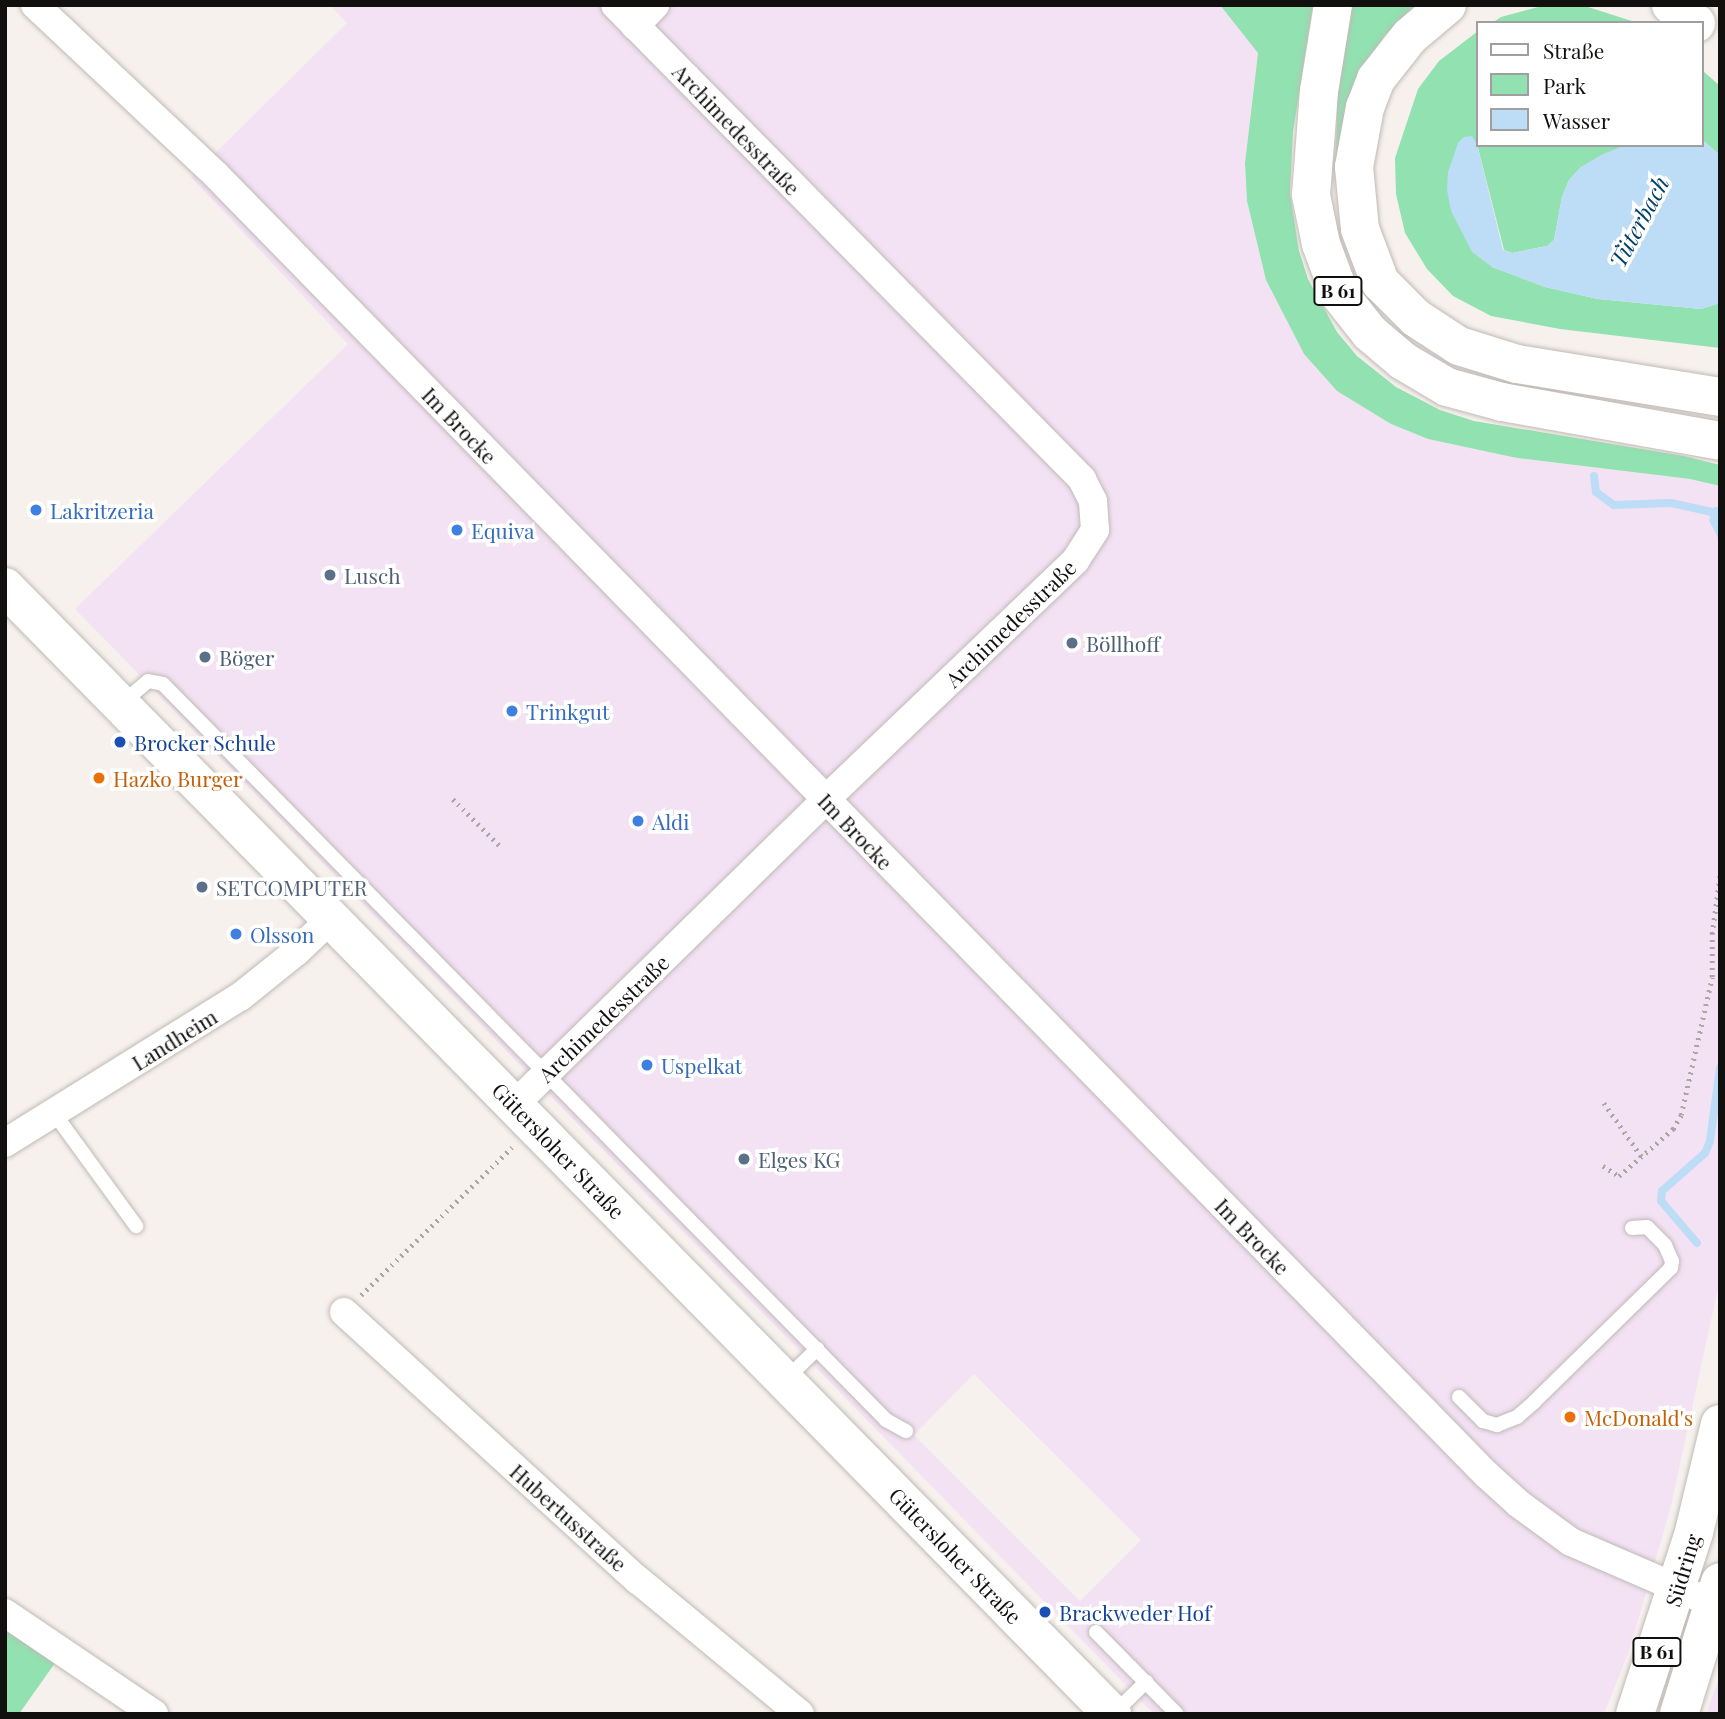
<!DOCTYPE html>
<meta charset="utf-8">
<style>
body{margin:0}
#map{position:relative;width:1725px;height:1719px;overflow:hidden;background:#f7f1ed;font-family:"Playfair Display",serif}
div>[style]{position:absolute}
.industrial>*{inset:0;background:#f3e2f4}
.green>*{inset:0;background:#92e1b0}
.water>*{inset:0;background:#bddcf5}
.stream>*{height:8px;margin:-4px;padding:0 4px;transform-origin:4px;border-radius:4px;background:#bddcf5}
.path>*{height:4.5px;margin-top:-2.25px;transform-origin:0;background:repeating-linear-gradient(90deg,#aba6a3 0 2px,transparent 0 7px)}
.roads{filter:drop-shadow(0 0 2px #c0bab6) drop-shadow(0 0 2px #c0bab6)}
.lane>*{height:14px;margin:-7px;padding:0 7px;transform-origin:7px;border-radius:7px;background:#fff}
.street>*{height:28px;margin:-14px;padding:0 14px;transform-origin:14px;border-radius:14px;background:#fff}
.secondary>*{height:38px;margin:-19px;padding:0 19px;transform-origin:19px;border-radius:19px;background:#fff}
.primary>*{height:38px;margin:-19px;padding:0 19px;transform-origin:19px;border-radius:19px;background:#fff}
.highway>*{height:38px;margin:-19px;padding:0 19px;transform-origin:19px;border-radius:19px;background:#fff}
.dots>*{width:19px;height:19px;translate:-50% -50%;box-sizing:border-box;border:4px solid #fff;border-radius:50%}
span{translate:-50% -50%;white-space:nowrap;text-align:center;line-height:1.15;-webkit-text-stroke:7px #fff;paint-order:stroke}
.shield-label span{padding:2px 5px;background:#fff;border:2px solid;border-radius:5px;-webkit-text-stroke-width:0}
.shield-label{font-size:19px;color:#12100e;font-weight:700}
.street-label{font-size:21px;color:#12100e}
.shop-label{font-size:21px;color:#366cbe}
.left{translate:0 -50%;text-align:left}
.service-label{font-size:21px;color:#4e5e75}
.transit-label{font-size:21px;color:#164399}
.food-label{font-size:21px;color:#c56008}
.water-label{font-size:23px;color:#004269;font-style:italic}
.frame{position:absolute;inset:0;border:7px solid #12100e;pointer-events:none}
.legend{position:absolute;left:1476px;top:21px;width:228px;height:126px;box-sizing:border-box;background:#fff;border:2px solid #a09f9f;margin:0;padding:9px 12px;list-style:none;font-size:21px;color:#12100e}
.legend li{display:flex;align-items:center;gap:14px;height:35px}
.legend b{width:35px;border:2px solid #a09f9f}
</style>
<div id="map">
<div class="industrial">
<div style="clip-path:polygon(evenodd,330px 5px,1220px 5px,1258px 52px,1245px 163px,1247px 201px,1266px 280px,1304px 354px,1337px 391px,1391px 424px,1428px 439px,1517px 458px,1690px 479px,1720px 486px,1720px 1279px,1670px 1510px,1629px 1651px,1604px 1714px,1154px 1714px,75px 609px,348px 344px,191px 177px,347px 23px,330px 5px,974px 1374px,1141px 1540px,1080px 1601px,914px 1435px,974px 1374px)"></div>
<div style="clip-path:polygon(1720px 1675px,1720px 1714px,1706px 1714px,1711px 1700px)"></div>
</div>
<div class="green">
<div style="clip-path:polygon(1220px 5px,1313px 5px,1293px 132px,1290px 193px,1299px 251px,1308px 279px,1337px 332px,1357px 356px,1396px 387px,1440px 410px,1474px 421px,1684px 456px,1720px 465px,1720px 486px,1690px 479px,1517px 458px,1428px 439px,1391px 424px,1337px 391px,1304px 354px,1266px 280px,1247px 201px,1245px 163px,1258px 53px)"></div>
<div style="clip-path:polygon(1352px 5px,1415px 5px,1385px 35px,1367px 63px,1336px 166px,1337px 93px)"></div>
<div style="clip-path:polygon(1542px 6px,1588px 7px,1638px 23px,1492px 23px,1501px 17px)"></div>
<div style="clip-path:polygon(1478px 31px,1478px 145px,1626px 145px,1581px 167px,1569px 180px,1562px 197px,1554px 240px,1547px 246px,1512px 253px,1504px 250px,1477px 144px,1492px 267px,1545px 287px,1598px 299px,1701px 309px,1720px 303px,1720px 348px,1560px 329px,1491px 316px,1453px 296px,1427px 269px,1405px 233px,1396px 194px,1395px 158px,1418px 89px,1439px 61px)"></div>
<div style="clip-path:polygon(1702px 70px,1720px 86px,1720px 155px,1702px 140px)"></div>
<div style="clip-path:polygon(5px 1629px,55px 1663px,19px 1714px,5px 1714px)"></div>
</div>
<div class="water">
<div style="clip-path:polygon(1472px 136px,1477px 144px,1503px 250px,1512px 253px,1547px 246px,1554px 240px,1562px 197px,1569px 180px,1581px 167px,1603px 154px,1626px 145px,1702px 145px,1703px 140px,1720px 155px,1720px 303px,1701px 309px,1598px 299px,1545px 287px,1492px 267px,1472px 252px,1451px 211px,1447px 190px,1448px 172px,1458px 143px,1464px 137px)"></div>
<div style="clip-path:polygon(1714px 507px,1720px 507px,1720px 542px,1709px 520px)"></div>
</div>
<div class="stream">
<div style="left:1594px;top:476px;width:16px;rotate:83deg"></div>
<div style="left:1596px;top:492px;width:22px;rotate:36deg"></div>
<div style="left:1614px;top:505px;width:57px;rotate:-2deg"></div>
<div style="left:1671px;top:503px;width:42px;rotate:12.4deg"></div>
<div style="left:1712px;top:512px;width:9px;rotate:32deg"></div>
<div style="left:1697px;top:1243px;width:55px;rotate:-130.6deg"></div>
<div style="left:1661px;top:1201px;width:10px;rotate:-84deg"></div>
<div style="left:1662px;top:1191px;width:57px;rotate:-41.5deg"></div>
<div style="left:1705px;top:1153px;width:13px;rotate:-67deg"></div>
<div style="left:1710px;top:1141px;width:74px;rotate:-82.2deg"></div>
</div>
<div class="path">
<div style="left:453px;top:799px;width:68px;rotate:45deg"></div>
<div style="left:1604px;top:1103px;width:66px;rotate:54.9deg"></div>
<div style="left:1603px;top:1166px;width:19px;rotate:32deg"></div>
<div style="left:1619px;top:1176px;width:72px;rotate:-41deg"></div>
<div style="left:1673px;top:1129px;width:16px;rotate:-60deg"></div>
<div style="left:1681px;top:1115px;width:141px;rotate:-77.3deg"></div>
<div style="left:1712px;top:977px;width:43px;rotate:-90deg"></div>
<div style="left:1712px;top:934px;width:61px;rotate:-82.4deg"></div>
<div style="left:361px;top:1295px;width:211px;rotate:-44.4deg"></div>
</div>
<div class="roads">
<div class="lane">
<div style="left:122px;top:703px;width:34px;rotate:-40deg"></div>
<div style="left:148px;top:681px;width:15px;rotate:11deg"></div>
<div style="left:163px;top:684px;width:1032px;rotate:45.51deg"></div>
<div style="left:886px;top:1420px;width:23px;rotate:29deg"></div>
<div style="left:54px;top:1113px;width:140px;rotate:54deg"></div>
<div style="left:785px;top:1380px;width:45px;rotate:-44.1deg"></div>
<div style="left:1459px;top:1397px;width:34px;rotate:45deg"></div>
<div style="left:1483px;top:1421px;width:15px;rotate:16deg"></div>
<div style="left:1497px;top:1425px;width:22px;rotate:-22deg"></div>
<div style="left:1517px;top:1417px;width:23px;rotate:-41deg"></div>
<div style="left:1534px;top:1402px;width:192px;rotate:-44.4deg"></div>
<div style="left:1671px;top:1268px;width:7px;rotate:-82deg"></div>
<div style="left:1672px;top:1261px;width:17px;rotate:-114deg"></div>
<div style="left:1665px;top:1245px;width:25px;rotate:-135deg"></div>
<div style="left:1647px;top:1227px;width:15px;rotate:176deg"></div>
<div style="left:1096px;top:1632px;width:115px;rotate:45.4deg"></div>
<div style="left:1114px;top:1713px;width:45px;rotate:-44.1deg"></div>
</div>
<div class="street">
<div style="left:35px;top:5px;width:247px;rotate:43.2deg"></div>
<div style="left:215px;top:174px;width:1820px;rotate:45.65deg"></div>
<div style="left:1487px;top:1475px;width:43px;rotate:42.2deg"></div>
<div style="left:1519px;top:1504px;width:64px;rotate:36.2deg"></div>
<div style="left:1571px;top:1542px;width:156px;rotate:23.4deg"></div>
<div style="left:635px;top:26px;width:29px;rotate:-46deg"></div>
<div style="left:514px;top:1105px;width:436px;rotate:-44.4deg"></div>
<div style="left:825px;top:800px;width:346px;rotate:-43.7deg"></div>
<div style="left:1075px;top:561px;width:37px;rotate:-57deg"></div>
<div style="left:1095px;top:530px;width:29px;rotate:-94deg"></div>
<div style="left:1093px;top:501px;width:25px;rotate:-117deg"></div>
<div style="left:1082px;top:479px;width:665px;rotate:-134.57deg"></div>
<div style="left:5px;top:1143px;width:277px;rotate:-31.9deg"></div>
<div style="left:240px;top:997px;width:72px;rotate:-38.8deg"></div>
<div style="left:296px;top:952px;width:48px;rotate:-43.3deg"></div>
<div style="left:344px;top:1312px;width:398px;rotate:42.4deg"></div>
<div style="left:638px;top:1580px;width:210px;rotate:39.6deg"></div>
<div style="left:5px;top:1613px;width:180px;rotate:34.1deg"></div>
</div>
<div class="secondary">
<div style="left:5px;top:587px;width:1580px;rotate:45.51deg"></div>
</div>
<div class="primary">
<div style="left:1635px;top:1714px;width:191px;rotate:-72deg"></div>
<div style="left:1694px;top:1532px;width:111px;rotate:-76.5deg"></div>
<div style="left:1679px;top:1714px;width:138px;rotate:-72.7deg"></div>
</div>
<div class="highway">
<div style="left:1333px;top:5px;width:87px;rotate:99.2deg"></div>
<div style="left:1319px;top:91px;width:104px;rotate:94.4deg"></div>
<div style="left:1311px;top:195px;width:50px;rotate:78.5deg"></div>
<div style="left:1321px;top:244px;width:54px;rotate:69.6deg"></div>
<div style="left:1340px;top:295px;width:48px;rotate:51.7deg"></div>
<div style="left:1370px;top:333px;width:43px;rotate:40.3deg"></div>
<div style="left:1403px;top:361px;width:51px;rotate:30.6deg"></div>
<div style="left:1447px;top:387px;width:57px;rotate:15.3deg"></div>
<div style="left:1502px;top:402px;width:221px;rotate:10.1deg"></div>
<div style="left:1447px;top:5px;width:48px;rotate:140deg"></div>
<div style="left:1410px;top:36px;width:55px;rotate:128.3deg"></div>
<div style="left:1376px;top:79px;width:30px;rotate:111deg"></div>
<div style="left:1365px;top:107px;width:61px;rotate:100.4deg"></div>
<div style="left:1354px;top:167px;width:62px;rotate:84.5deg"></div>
<div style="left:1360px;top:229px;width:57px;rotate:69.3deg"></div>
<div style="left:1380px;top:282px;width:51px;rotate:45deg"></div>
<div style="left:1416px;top:318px;width:51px;rotate:33.1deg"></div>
<div style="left:1459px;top:346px;width:61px;rotate:17.2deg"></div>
<div style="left:1517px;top:364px;width:206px;rotate:9.2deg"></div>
<div style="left:1671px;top:5px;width:31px;rotate:36deg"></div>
</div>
</div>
<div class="dots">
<div style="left:36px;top:510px;background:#3f7fe0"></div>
<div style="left:457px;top:530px;background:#3f7fe0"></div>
<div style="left:330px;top:575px;background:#5c6f8a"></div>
<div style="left:1072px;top:643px;background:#5c6f8a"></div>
<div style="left:205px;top:657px;background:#5c6f8a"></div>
<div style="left:512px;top:711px;background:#3f7fe0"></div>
<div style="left:120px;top:742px;background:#1a4fb4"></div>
<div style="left:99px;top:778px;background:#e8710a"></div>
<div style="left:638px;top:821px;background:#3f7fe0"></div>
<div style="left:202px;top:887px;background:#5c6f8a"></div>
<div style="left:236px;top:934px;background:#3f7fe0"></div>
<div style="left:647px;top:1065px;background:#3f7fe0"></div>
<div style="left:744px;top:1159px;background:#5c6f8a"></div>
<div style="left:1570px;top:1417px;background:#e8710a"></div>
<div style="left:1045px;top:1612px;background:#1a4fb4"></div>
</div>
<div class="shield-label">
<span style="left:1338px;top:291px">B 61</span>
<span style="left:1657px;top:1652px">B 61</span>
</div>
<div class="street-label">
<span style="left:737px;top:129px;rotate:46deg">Archimedesstraße</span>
<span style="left:460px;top:425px;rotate:46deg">Im Brocke</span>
<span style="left:1010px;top:623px;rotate:-44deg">Archimedesstraße</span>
<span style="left:856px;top:831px;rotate:46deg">Im Brocke</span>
<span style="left:603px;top:1018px;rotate:-44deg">Archimedesstraße</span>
<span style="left:174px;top:1039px;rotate:-32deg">Landheim</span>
<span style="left:559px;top:1150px;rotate:46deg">Gütersloher Straße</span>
<span style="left:1253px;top:1236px;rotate:46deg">Im Brocke</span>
<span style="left:569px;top:1517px;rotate:42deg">Hubertusstraße</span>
<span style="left:956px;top:1555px;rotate:46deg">Gütersloher Straße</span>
<span style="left:1682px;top:1570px;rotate:-73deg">Südring</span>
</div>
<div class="shop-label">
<span class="left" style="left:50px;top:510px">Lakritzeria</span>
<span class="left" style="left:471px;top:530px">Equiva</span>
<span class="left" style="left:526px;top:711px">Trinkgut</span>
<span class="left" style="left:652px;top:821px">Aldi</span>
<span class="left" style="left:250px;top:934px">Olsson</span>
<span class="left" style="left:661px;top:1065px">Uspelkat</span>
</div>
<div class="service-label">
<span class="left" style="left:344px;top:575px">Lusch</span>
<span class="left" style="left:1086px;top:643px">Böllhoff</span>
<span class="left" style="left:219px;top:657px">Böger</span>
<span class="left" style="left:216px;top:887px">SETCOMPUTER</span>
<span class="left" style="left:758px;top:1159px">Elges KG</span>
</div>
<div class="transit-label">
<span class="left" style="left:134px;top:742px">Brocker Schule</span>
<span class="left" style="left:1059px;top:1612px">Brackweder Hof</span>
</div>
<div class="food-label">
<span class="left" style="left:113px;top:778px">Hazko Burger</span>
<span class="left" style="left:1584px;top:1417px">McDonald's</span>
</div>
<div class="water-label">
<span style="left:1639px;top:222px;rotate:-62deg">Tüterbach</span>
</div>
<div class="frame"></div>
<ul class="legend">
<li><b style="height:9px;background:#fff"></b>Straße</li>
<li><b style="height:19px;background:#92e1b0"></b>Park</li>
<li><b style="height:19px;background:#bddcf5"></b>Wasser</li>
</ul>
</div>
